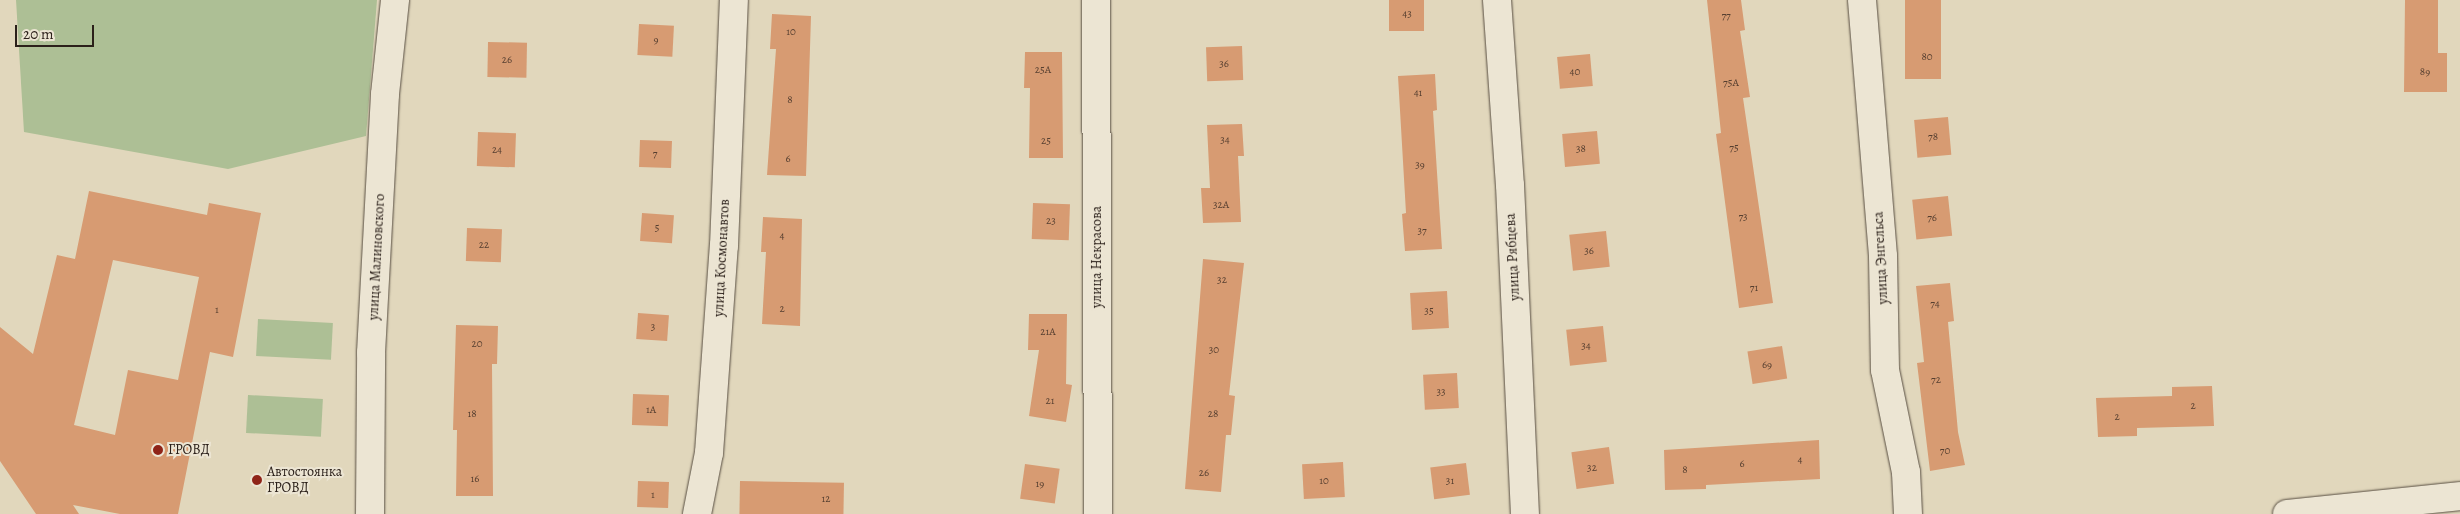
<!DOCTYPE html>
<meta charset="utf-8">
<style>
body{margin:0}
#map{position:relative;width:2460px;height:514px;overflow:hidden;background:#e1d7bc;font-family:Alegreya,serif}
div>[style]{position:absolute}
.green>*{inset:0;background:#adbf95;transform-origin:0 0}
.building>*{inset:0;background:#d79b72;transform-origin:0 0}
.roads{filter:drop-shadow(0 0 1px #584e42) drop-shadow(0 0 1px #584e42)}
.minor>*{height:28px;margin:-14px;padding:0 14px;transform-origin:14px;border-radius:14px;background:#ece5d3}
.dots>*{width:14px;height:14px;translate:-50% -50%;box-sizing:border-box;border:2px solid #ece5d3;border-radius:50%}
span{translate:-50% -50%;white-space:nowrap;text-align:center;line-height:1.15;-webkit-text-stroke:4px #ece5d3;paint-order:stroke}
.number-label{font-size:11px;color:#563f30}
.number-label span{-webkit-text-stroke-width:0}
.street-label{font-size:14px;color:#2b201a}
.poi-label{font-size:14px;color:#2b201a}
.left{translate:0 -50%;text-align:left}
.scale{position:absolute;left:15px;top:25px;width:79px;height:22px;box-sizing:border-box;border:2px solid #2b201a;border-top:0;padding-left:6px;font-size:15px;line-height:18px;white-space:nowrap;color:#2b201a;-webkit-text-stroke:4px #ece5d3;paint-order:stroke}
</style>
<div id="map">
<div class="green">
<div style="clip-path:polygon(16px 0,377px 0,366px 136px,228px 169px,24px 132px)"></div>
<div style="left:258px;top:319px;width:75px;height:37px;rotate:3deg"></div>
<div style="left:248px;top:395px;width:75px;height:38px;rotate:3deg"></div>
</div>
<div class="building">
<div style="left:1389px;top:0;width:35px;height:31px"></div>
<div style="clip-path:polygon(1707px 0,1741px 0,1745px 30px,1740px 31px,1750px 97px,1743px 98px,1773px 303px,1739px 308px,1716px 134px,1721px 133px)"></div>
<div style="left:1905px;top:0;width:36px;height:79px"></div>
<div style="clip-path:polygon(2405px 0,2438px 0,2438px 53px,2447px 53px,2447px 92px,2404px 92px)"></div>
<div style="clip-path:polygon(772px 14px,811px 16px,806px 176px,767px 175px,776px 49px,770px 49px)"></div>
<div style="left:639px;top:24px;width:35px;height:31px;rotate:3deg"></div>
<div style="left:488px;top:42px;width:39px;height:35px;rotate:1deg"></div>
<div style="left:1242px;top:46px;width:34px;height:36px;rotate:88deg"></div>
<div style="clip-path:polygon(1025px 52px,1062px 52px,1063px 158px,1029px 158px,1030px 88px,1024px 88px)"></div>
<div style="left:1590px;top:54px;width:32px;height:33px;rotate:85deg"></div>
<div style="clip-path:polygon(1435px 74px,1437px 110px,1433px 111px,1442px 249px,1405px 251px,1402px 214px,1406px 213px,1398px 76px)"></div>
<div style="left:1948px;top:117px;width:38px;height:34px;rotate:85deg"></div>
<div style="clip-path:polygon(1242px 124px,1244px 156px,1238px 156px,1241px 222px,1203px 223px,1201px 188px,1210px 188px,1207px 125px)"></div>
<div style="left:1597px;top:131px;width:33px;height:35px;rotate:85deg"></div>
<div style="left:478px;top:132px;width:38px;height:34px;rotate:2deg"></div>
<div style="left:640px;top:140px;width:32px;height:27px;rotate:2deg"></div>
<div style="clip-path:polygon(evenodd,89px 191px,207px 215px,209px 203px,261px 213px,233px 357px,210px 352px,178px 514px,120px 514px,73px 505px,79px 514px,36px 514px,0 461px,0 327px,33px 354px,57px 255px,75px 259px,89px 191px,113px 260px,199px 277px,178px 380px,128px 370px,115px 435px,74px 425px,113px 260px)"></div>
<div style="left:1948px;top:196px;width:40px;height:36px;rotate:84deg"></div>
<div style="left:1033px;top:203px;width:37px;height:36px;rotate:2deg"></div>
<div style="left:642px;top:213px;width:32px;height:28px;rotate:4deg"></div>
<div style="clip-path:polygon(763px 217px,802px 219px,800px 326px,762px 324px,766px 252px,761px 252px)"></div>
<div style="left:467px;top:228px;width:35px;height:33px;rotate:2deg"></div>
<div style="left:1606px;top:231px;width:36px;height:37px;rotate:84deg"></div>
<div style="clip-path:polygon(1203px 259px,1244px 263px,1229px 395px,1235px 396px,1231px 435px,1226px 435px,1221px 492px,1185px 489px)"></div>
<div style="clip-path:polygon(1950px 283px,1954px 321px,1948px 322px,1958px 432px,1965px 465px,1930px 471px,1917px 363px,1924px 362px,1916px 286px)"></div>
<div style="left:1447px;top:291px;width:37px;height:37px;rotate:87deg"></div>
<div style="left:638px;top:313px;width:31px;height:26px;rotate:4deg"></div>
<div style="clip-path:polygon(1029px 314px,1067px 314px,1066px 384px,1072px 385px,1066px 422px,1029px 416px,1039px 350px,1028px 350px)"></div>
<div style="clip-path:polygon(456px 325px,498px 326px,497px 364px,492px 364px,493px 496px,456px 496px,457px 430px,453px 430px)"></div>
<div style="left:1603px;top:326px;width:36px;height:37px;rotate:84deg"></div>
<div style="left:1782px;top:346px;width:33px;height:35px;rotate:81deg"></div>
<div style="left:1457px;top:373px;width:35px;height:34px;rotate:87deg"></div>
<div style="clip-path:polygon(2212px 386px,2214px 426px,2137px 428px,2137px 436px,2098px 437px,2096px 398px,2172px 396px,2172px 387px)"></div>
<div style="left:633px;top:394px;width:36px;height:31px;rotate:2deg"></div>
<div style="clip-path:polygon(1819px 440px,1820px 479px,1706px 485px,1706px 489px,1665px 490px,1664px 450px)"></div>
<div style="left:1609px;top:447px;width:37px;height:38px;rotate:82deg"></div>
<div style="left:1343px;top:462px;width:35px;height:41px;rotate:87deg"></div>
<div style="left:1466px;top:463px;width:32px;height:36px;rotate:83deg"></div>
<div style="left:1025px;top:464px;width:35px;height:35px;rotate:8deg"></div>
<div style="left:638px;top:481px;width:31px;height:26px;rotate:2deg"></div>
<div style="left:740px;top:481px;width:104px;height:33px;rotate:1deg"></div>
</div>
<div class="roads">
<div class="minor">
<div style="left:1096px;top:0;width:514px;rotate:89.78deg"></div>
<div style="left:1497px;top:0;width:185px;rotate:86deg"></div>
<div style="left:1510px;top:185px;width:329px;rotate:87.4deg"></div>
<div style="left:1862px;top:0;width:257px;rotate:85.3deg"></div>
<div style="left:1883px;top:256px;width:114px;rotate:89deg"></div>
<div style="left:1885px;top:370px;width:104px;rotate:78.4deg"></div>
<div style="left:1906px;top:472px;width:42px;rotate:87.3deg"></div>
<div style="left:370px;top:514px;width:161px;rotate:-89.6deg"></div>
<div style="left:371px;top:353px;width:259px;rotate:-86.9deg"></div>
<div style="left:385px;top:94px;width:95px;rotate:-83.9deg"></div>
<div style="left:697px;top:514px;width:62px;rotate:-78.9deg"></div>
<div style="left:709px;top:453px;width:208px;rotate:-85.9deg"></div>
<div style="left:724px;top:246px;width:246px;rotate:-87.7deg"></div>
<div style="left:2287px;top:514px;width:174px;rotate:-5.9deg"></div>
</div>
</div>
<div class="dots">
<div style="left:158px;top:450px;background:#8f2418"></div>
<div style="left:257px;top:480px;background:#8f2418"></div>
</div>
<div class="number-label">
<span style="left:1407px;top:14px">43</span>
<span style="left:1726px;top:16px">77</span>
<span style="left:791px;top:32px">10</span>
<span style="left:656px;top:40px">9</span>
<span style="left:1927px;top:57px">80</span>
<span style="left:507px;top:60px">26</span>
<span style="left:1224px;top:64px">36</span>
<span style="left:1043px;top:70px">25А</span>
<span style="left:1575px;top:72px">40</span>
<span style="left:2425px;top:72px">89</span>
<span style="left:1731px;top:83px">75А</span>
<span style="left:1418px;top:93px">41</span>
<span style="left:790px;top:100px">8</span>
<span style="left:1933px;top:137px">78</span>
<span style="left:1225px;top:140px">34</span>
<span style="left:1046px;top:141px">25</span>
<span style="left:1734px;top:148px">75</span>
<span style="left:1581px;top:149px">38</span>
<span style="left:497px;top:150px">24</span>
<span style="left:655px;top:154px">7</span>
<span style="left:788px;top:159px">6</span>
<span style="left:1420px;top:165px">39</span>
<span style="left:1221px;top:205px">32А</span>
<span style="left:1743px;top:217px">73</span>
<span style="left:1932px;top:218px">76</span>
<span style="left:1051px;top:221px">23</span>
<span style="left:657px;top:228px">5</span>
<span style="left:1422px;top:231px">37</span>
<span style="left:782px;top:236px">4</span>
<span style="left:484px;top:245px">22</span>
<span style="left:1589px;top:251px">36</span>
<span style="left:1222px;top:280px">32</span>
<span style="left:1754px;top:288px">71</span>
<span style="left:1935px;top:304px">74</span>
<span style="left:782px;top:309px">2</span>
<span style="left:217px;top:310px">1</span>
<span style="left:1429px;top:311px">35</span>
<span style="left:653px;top:327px">3</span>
<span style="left:1048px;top:332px">21А</span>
<span style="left:477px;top:344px">20</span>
<span style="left:1586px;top:346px">34</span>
<span style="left:1214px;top:350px">30</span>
<span style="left:1767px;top:365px">69</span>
<span style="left:1936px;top:380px">72</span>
<span style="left:1441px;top:392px">33</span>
<span style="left:1050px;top:401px">21</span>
<span style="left:2193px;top:406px">2</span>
<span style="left:651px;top:410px">1А</span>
<span style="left:472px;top:414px">18</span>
<span style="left:1213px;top:414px">28</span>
<span style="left:2117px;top:417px">2</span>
<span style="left:1945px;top:451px">70</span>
<span style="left:1800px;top:460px">4</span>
<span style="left:1742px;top:464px">6</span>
<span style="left:1592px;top:468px">32</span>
<span style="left:1685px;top:470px">8</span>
<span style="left:1204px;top:473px">26</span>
<span style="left:475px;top:479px">16</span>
<span style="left:1324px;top:481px">10</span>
<span style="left:1450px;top:481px">31</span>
<span style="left:1040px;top:484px">19</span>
<span style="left:653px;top:495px">1</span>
<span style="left:826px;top:499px">12</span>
</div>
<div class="street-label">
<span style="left:377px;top:257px;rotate:-87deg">улица Малиновского</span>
<span style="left:1097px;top:257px;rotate:-90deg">улица Некрасова</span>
<span style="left:1513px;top:257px;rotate:-93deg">улица Рябцева</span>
<span style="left:722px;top:258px;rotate:-87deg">улица Космонавтов</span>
<span style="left:1881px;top:258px;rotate:-93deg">улица Энгельса</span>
</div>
<div class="poi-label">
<span class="left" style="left:168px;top:450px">ГРОВД</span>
<span class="left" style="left:267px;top:480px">Автостоянка<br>ГРОВД</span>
</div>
<div class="scale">20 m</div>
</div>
